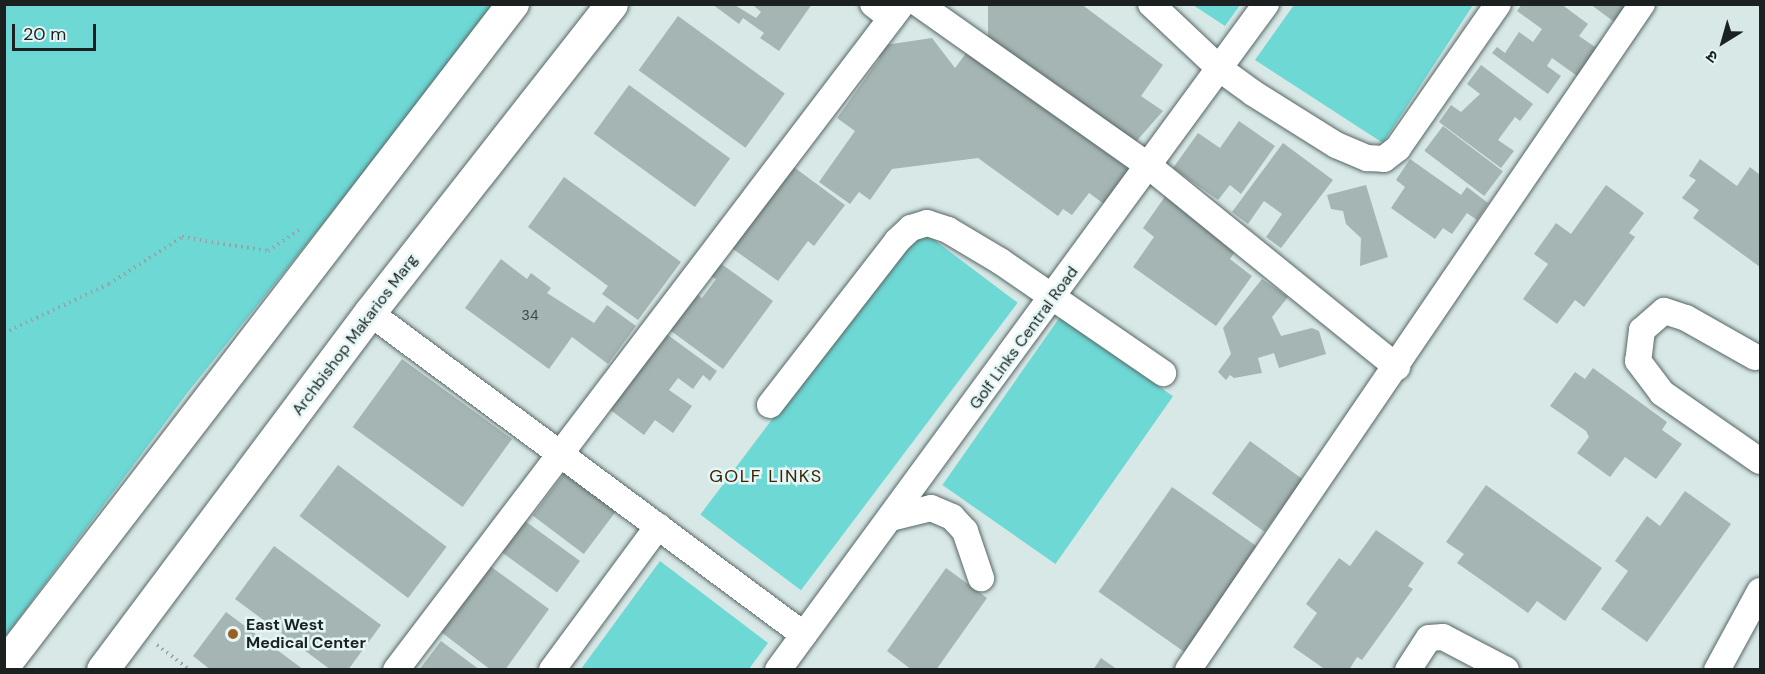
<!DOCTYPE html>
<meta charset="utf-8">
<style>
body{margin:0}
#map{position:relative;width:1765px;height:674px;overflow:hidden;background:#d7e8e7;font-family:"DM Sans","Noto Sans Devanagari",sans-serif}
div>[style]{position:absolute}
.green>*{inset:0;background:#6ed8d5;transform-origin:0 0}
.building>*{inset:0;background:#a5b5b4;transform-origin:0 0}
.path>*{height:4px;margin-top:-2px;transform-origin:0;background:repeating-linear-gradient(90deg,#96a3a3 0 1.5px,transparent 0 6px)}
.roads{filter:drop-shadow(0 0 2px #576665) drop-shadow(0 0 2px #576665)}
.minor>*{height:26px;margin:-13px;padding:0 13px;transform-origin:13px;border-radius:13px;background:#fff}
.tertiary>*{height:32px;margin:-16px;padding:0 16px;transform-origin:16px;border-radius:16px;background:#fff}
.dots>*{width:16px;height:16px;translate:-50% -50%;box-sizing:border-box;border:3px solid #e4f6f5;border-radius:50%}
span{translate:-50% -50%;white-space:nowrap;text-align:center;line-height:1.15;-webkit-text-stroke:5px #e4f6f5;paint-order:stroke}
.number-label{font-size:14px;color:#3e4646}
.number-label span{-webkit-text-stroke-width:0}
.street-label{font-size:16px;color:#1b2121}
.poi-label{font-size:16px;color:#1b2121;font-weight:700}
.left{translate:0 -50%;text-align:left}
.neighbourhood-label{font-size:18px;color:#3d2203;letter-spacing:1.5px}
.frame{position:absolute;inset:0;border:6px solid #1b2121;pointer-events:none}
.north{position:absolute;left:1693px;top:12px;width:60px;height:60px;-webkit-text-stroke:4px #e4f6f5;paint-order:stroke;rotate:217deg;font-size:16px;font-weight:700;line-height:24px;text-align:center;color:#1b2121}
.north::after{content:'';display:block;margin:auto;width:21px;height:27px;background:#1b2121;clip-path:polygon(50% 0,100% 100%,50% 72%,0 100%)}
.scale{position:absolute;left:12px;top:24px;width:84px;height:27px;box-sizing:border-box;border:3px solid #1b2121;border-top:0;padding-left:8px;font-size:18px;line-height:21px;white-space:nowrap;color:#1b2121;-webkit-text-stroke:4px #e4f6f5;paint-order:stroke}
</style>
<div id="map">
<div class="green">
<div style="clip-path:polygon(5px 5px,498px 5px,188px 392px,5px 637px)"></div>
<div style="clip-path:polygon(1193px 5px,1240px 5px,1225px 26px)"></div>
<div style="clip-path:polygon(1294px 5px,1294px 4px,1473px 5px,1383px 143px,1255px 60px)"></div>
<div style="left:917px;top:227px;width:126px;height:360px;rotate:37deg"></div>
<div style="left:1060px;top:317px;width:138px;height:205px;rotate:35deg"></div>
<div style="clip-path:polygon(660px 561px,768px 643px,749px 669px,581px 669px)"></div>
</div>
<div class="building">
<div style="clip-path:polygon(712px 4px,733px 4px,756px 18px,761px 12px,752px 4px,812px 4px,779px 51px,760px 38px,764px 33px,743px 18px,739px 24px)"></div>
<div style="clip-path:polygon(1081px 4px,1163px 65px,1141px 96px,1163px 111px,1133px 145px,988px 41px,988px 6px)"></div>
<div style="clip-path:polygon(1522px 4px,1561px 4px,1588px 24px,1579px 36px,1595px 47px,1604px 36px,1608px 39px,1580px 78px,1552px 58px,1547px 66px,1561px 76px,1548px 94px,1492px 53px,1497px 47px,1505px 53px,1519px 32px,1533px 42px,1542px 29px,1517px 11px)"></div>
<div style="clip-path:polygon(1590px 4px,1631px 4px,1617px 24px)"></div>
<div style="left:678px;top:16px;width:132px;height:67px;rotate:36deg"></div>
<div style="clip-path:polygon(932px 38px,955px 68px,967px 52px,1136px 174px,1111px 209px,1089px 193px,1072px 215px,1063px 209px,1058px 216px,978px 158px,892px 169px,870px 200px,859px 192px,850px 204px,819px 182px,855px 131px,837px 118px,880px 58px,873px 53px,878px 46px)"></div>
<div style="clip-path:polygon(1481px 65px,1533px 104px,1520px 121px,1515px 117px,1498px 140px,1514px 151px,1501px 168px,1439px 122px,1451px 105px,1461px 112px,1480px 94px,1467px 84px)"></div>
<div style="left:629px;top:85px;width:125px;height:60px;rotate:36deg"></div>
<div style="clip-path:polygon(1239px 121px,1275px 146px,1241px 194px,1230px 185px,1218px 200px,1173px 168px,1198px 133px,1220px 148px)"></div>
<div style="left:1443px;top:126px;width:75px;height:31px;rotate:37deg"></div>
<div style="clip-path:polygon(1283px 143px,1333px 180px,1281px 248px,1266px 237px,1282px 214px,1264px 201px,1248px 224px,1232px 212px)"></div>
<div style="clip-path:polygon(1410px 159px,1461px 195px,1467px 187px,1488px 203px,1477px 220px,1467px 213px,1452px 234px,1443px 228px,1435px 239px,1391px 208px,1405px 187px,1396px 180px)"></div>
<div style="clip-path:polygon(1700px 159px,1737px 186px,1750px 167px,1760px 175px,1760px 267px,1693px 218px,1699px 210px,1682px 198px,1696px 180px,1689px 176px)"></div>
<div style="clip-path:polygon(787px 162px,845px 205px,814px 246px,808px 241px,778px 281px,726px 244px)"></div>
<div style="clip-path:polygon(564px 177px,681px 262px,638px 320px,602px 294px,608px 286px,528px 227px)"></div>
<div style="clip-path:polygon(1366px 185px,1388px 257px,1360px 266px,1361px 238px,1346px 224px,1343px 211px,1331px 209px,1327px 195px)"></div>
<div style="clip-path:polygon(1606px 185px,1644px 213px,1629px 233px,1635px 237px,1584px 307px,1575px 300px,1557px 324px,1523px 299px,1548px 264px,1534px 254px,1556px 223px,1571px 234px)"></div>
<div style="clip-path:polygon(1166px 195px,1239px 246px,1230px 259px,1252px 276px,1216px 326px,1133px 267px,1154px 237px,1143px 228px)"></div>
<div style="clip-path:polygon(501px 259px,527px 279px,531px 273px,551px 288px,547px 293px,594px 323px,607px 305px,636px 326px,608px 364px,572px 337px,549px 369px,465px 308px)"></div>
<div style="clip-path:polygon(720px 263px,773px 301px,723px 369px,667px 328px,690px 289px,702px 298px,716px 279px,710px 276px)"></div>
<div style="clip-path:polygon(1262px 279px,1288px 297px,1272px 317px,1281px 336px,1312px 328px,1319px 331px,1326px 354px,1279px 368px,1274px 353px,1258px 358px,1262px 373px,1234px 378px,1230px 375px,1226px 380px,1218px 372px,1231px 354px,1223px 328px)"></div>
<div style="clip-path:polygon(661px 330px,717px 371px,710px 381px,703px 375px,693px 389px,678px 378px,669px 390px,692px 406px,673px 433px,655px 420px,644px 435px,605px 406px)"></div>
<div style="left:402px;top:359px;width:136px;height:84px;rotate:36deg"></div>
<div style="clip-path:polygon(1593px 368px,1667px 422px,1662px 430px,1682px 444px,1656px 479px,1625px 457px,1610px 477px,1577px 453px,1589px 437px,1586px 431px,1550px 406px,1575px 372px,1585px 379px)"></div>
<div style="left:1250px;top:441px;width:65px;height:65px;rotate:36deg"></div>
<div style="left:338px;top:465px;width:136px;height:64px;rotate:37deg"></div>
<div style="left:567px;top:470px;width:64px;height:57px;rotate:37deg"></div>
<div style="clip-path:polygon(1486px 485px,1602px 568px,1565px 621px,1537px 601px,1528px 613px,1457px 563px,1464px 554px,1446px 542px)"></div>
<div style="left:1172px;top:487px;width:110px;height:128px;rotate:35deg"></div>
<div style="clip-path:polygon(1685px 491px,1731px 524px,1647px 642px,1601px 609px,1628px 571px,1615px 561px,1647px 516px,1660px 526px)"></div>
<div style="left:525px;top:521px;width:68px;height:39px;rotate:36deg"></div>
<div style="clip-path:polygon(1376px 530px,1424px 563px,1408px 586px,1413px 589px,1362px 660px,1357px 657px,1349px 670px,1326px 670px,1293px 647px,1317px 613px,1306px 604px,1339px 558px,1350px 566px)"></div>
<div style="clip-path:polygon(274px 546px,381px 625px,348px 670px,331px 670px,235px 599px)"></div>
<div style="clip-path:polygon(490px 566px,549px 609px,505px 670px,491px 670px,441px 632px)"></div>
<div style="clip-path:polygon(946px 568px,987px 598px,936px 670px,912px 670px,887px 651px)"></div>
<div style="clip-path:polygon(226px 612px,304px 670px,211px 670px,193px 656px)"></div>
<div style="clip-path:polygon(441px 641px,480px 670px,419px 670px)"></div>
<div style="clip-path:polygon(1101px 658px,1118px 670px,1093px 670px)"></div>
</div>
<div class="path">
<div style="left:4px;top:333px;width:116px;rotate:-25deg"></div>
<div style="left:109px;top:284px;width:87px;rotate:-32.8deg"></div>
<div style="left:182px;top:237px;width:87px;rotate:9.2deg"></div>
<div style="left:268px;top:251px;width:40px;rotate:-34deg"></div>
<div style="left:157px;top:645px;width:41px;rotate:37.1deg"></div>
</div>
<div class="roads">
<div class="minor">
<div style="left:873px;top:4px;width:23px;rotate:38deg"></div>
<div style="left:919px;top:4px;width:283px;rotate:35.2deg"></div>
<div style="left:1150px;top:167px;width:318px;rotate:39deg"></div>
<div style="left:1151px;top:4px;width:95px;rotate:43.3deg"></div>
<div style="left:1220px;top:69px;width:41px;rotate:36deg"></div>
<div style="left:1253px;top:93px;width:98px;rotate:32.1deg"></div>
<div style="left:1336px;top:145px;width:34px;rotate:23deg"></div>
<div style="left:1367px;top:158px;width:17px;rotate:3deg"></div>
<div style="left:1384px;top:159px;width:18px;rotate:-38deg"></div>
<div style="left:1398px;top:148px;width:175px;rotate:-55.2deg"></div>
<div style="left:370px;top:313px;width:540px;rotate:36.57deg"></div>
<div style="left:1755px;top:357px;width:79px;rotate:-150.5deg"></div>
<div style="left:1686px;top:318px;width:23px;rotate:-162deg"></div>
<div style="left:1664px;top:311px;width:29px;rotate:139deg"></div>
<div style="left:1642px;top:330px;width:31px;rotate:97deg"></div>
<div style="left:1638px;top:361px;width:40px;rotate:53deg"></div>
<div style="left:1662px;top:393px;width:119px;rotate:34.8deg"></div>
<div style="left:770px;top:405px;width:207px;rotate:-52.2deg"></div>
<div style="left:897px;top:241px;width:19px;rotate:-43deg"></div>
<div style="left:911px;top:228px;width:17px;rotate:-17deg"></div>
<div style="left:927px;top:223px;width:22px;rotate:18deg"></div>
<div style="left:948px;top:230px;width:61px;rotate:30.8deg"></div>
<div style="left:1000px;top:261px;width:198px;rotate:34.5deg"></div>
<div style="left:890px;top:518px;width:42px;rotate:-13.7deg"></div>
<div style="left:931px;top:508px;width:23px;rotate:23deg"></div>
<div style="left:952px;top:517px;width:19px;rotate:47deg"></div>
<div style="left:965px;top:531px;width:50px;rotate:71.2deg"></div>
<div style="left:396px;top:670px;width:836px;rotate:-52.77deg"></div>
<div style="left:552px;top:670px;width:179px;rotate:-53.6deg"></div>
<div style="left:778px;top:670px;width:826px;rotate:-53.77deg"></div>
<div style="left:1188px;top:670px;width:806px;rotate:-55.72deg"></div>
<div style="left:1408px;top:670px;width:38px;rotate:-57deg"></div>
<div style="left:1429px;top:638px;width:14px;rotate:-4deg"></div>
<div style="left:1443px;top:637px;width:71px;rotate:27.6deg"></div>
<div style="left:1717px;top:670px;width:90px;rotate:-61.4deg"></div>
</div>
<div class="tertiary">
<div style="left:4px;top:666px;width:835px;rotate:-52.44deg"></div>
<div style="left:103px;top:670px;width:446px;rotate:-53.2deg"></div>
<div style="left:370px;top:313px;width:392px;rotate:-51.9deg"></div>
</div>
</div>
<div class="dots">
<div style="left:233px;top:634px;background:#9b6020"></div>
</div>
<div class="number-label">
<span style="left:530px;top:315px">34</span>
</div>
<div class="street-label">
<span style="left:355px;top:335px;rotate:-53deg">Archbishop Makarios Marg</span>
<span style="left:1024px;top:338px;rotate:-54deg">Golf Links Central Road</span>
</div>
<div class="poi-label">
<span class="left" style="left:246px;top:634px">East West<br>Medical Center</span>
</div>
<div class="neighbourhood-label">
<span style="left:766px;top:476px">GOLF LINKS</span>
</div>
<div class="frame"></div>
<div class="north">उ</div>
<div class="scale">20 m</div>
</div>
